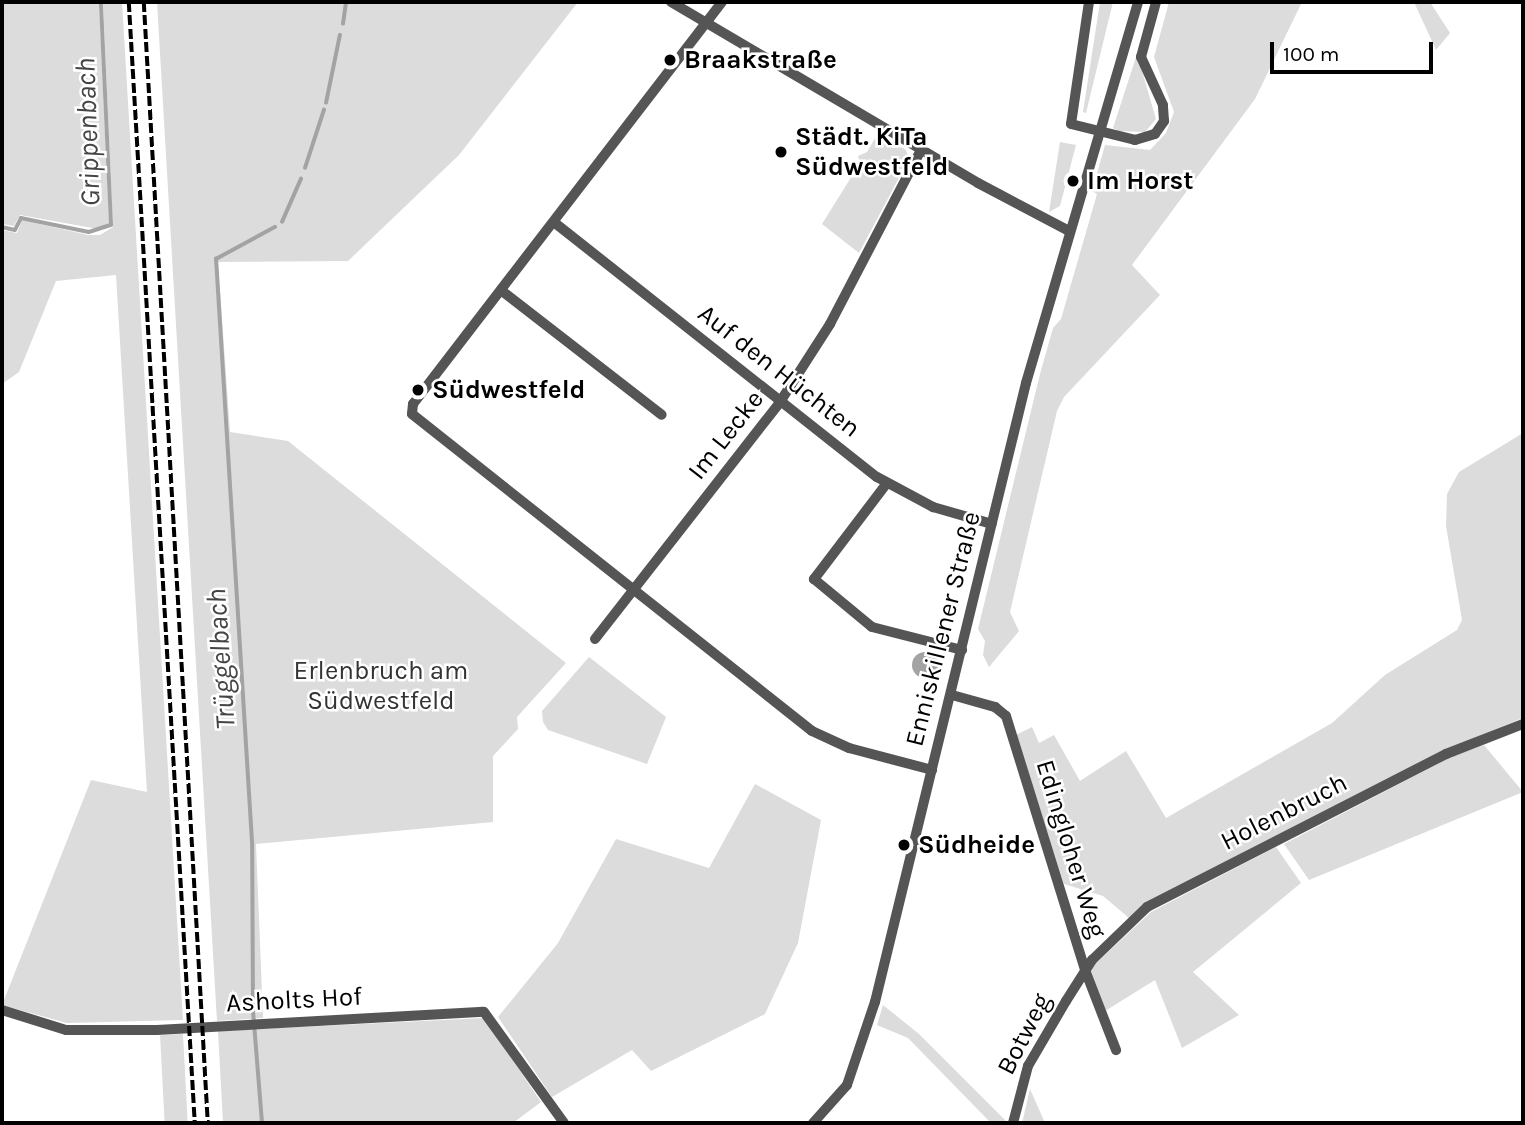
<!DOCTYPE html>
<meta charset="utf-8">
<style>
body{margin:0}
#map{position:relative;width:1525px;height:1125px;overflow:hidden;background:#fff;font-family:Karla,sans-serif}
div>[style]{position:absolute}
.green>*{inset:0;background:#dcdcdc;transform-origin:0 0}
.water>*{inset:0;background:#a3a3a3}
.round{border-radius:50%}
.stream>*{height:3.5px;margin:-1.75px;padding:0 1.75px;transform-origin:1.75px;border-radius:1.75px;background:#a3a3a3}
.street>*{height:10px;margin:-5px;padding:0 5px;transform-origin:5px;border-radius:5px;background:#555}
.rail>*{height:3.5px;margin-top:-1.75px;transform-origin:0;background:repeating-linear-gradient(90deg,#000 0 10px,transparent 0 13.5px)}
.dots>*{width:19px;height:19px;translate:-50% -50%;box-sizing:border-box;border:4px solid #fff;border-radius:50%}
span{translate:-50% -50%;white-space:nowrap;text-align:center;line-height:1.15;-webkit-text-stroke:5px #fff;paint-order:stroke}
.poi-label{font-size:26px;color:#000;font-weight:700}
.left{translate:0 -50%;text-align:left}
.street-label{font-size:26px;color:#000}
.park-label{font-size:26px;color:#333}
.water-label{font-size:28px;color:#444;font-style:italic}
.frame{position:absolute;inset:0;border:4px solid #000;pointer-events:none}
.scale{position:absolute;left:1270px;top:42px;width:163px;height:32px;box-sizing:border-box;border:4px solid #000;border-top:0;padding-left:9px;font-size:21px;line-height:24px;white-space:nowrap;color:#000;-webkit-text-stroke:5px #fff;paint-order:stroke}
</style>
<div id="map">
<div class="green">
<div style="clip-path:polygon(2px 2px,99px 2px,109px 223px,98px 229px,20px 215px,14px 226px,2px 224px)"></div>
<div style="clip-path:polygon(103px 2px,122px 2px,183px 1020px,67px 1023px,2px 1005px,91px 780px,147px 792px,116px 275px,56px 281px,19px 372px,2px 384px,2px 230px,17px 233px,22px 220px,88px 235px,100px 235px,113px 227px)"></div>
<div style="clip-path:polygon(157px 2px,578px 2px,459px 155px,348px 261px,218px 262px,230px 432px,288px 441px,566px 663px,517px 717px,518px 729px,493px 756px,493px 822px,256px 844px,263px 1018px,217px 1021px)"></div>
<div style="clip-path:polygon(1100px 2px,1113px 2px,1086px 113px,1083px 112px)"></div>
<div style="clip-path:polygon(1169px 2px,1302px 2px,1255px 99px,1132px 265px,1160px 295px,1064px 397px,1057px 411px,1010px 612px,1019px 631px,989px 667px,983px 655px,985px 641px,978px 629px,1040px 374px,1053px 328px,1061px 319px,1097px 194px,1092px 191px,1105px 145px,1150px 150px,1166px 133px,1174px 112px,1154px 57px)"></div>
<div style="clip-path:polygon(1414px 2px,1430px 2px,1450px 33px,1436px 50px)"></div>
<div style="clip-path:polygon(1137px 54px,1156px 119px,1145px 132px,1119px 131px,1113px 128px)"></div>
<div style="clip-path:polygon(878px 133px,906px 150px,909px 159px,859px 253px,822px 224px,860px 163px,858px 156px,867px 152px)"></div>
<div style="clip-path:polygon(1060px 142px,1076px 145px,1060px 206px,1049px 212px)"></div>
<div style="clip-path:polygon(1523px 433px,1523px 718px,1445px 750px,1129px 918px,1103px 896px,1064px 884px,1016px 735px,1032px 727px,1039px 743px,1054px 735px,1080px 781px,1126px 751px,1166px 818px,1332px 723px,1385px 675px,1457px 630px,1462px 620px,1446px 526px,1447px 494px,1459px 472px)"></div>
<div style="clip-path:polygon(589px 657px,666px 717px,647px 764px,548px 730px,543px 722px,542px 711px)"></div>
<div style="clip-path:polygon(1484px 745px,1523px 792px,1309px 880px,1284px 844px,1449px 758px)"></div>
<div style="clip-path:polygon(755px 784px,821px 820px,798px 943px,765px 1014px,651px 1071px,632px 1050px,552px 1097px,498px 1017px,558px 943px,616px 839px,709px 868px)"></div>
<div style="clip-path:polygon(1276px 847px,1301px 883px,1193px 972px,1239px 1015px,1182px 1048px,1155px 980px,1105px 1011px,1090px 972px,1094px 965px,1151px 912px)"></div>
<div style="clip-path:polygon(883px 1005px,919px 1034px,1008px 1123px,991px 1123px,908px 1038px,877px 1025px)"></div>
<div style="clip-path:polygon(484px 1018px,541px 1102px,513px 1123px,223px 1123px,218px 1031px)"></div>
<div style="left:183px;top:1034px;width:89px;height:23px;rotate:87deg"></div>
<div style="clip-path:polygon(1030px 1089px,1045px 1123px,1022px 1123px)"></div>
</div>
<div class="water">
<div class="round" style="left:912px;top:652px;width:26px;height:26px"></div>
</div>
<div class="stream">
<div style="left:343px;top:24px;width:22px;rotate:-82deg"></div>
<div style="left:326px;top:103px;width:69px;rotate:-78.4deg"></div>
<div style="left:305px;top:168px;width:61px;rotate:-71.9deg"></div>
<div style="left:282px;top:222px;width:47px;rotate:-66.2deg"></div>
<div style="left:2px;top:227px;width:13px;rotate:13deg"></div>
<div style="left:15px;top:230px;width:13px;rotate:-63deg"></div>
<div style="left:21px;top:218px;width:69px;rotate:11.6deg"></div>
<div style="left:89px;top:232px;width:23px;rotate:-18deg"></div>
<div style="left:111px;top:225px;width:223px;rotate:-92.6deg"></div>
<div style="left:262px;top:1123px;width:113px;rotate:-94.6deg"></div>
<div style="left:253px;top:1010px;width:168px;rotate:-90.3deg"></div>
<div style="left:252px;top:842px;width:584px;rotate:-93.53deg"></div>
<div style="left:216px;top:259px;width:67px;rotate:-28.5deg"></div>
</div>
<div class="street">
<div style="left:671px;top:2px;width:356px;rotate:30.5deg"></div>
<div style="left:978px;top:183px;width:103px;rotate:27.8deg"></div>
<div style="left:722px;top:2px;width:507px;rotate:127.55deg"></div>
<div style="left:413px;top:404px;width:10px;rotate:96deg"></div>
<div style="left:412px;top:414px;width:510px;rotate:38.4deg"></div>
<div style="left:812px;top:731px;width:41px;rotate:24.7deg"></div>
<div style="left:849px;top:748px;width:86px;rotate:14.8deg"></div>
<div style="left:1089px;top:2px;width:123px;rotate:98.4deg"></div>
<div style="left:1071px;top:124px;width:66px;rotate:14deg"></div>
<div style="left:1135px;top:140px;width:21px;rotate:-17deg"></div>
<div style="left:1155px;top:134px;width:16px;rotate:-55deg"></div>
<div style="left:1164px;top:121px;width:16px;rotate:-94deg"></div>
<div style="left:1163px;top:105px;width:53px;rotate:-114.6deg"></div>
<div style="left:1141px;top:57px;width:57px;rotate:-74.7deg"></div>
<div style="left:555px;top:223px;width:410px;rotate:38.3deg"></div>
<div style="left:877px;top:477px;width:64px;rotate:28.2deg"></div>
<div style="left:933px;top:507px;width:61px;rotate:16.1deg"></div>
<div style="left:502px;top:291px;width:202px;rotate:37.8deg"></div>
<div style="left:887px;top:483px;width:121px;rotate:127.2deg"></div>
<div style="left:814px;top:579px;width:75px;rotate:39.6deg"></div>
<div style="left:872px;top:627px;width:93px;rotate:14.3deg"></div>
<div style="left:595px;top:639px;width:301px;rotate:-52deg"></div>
<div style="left:780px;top:402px;width:93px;rotate:-57.3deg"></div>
<div style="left:830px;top:324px;width:196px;rotate:-62.4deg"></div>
<div style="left:952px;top:695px;width:45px;rotate:15.6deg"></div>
<div style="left:995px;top:707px;width:14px;rotate:39deg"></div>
<div style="left:1006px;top:716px;width:266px;rotate:72.7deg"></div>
<div style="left:1085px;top:970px;width:86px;rotate:68.8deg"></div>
<div style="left:2px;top:1010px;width:67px;rotate:17.4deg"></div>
<div style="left:66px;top:1030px;width:91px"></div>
<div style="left:157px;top:1030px;width:327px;rotate:-3.2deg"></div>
<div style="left:484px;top:1012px;width:137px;rotate:54.2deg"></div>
<div style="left:813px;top:1123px;width:51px;rotate:-48.2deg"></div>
<div style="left:847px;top:1085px;width:88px;rotate:-71.4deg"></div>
<div style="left:875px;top:1002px;width:637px;rotate:-76.29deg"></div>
<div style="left:1026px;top:383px;width:397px;rotate:-73.6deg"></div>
<div style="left:1013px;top:1123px;width:59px;rotate:-75.3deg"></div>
<div style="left:1028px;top:1066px;width:75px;rotate:-59.7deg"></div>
<div style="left:1066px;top:1001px;width:49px;rotate:-57.6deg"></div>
<div style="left:1092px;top:960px;width:76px;rotate:-43.9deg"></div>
<div style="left:1147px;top:907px;width:336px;rotate:-27.1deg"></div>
<div style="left:1446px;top:754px;width:83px;rotate:-21.3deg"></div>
</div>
<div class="rail">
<div style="left:129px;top:2px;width:1123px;rotate:86.63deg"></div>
<div style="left:144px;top:2px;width:1123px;rotate:86.73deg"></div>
</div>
<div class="dots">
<div style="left:670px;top:60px;background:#000"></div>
<div style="left:781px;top:152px;background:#000"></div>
<div style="left:1073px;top:181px;background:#000"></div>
<div style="left:418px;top:390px;background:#000"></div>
<div style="left:904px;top:845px;background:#000"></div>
</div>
<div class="poi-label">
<span class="left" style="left:684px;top:60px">Braakstraße</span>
<span class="left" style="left:795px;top:152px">Städt. KiTa<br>Südwestfeld</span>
<span class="left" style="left:1087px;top:181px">Im Horst</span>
<span class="left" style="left:432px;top:390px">Südwestfeld</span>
<span class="left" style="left:918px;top:845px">Südheide</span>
</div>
<div class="street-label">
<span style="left:779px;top:371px;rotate:38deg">Auf den Hüchten</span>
<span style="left:726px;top:435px;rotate:-52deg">Im Lecke</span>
<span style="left:943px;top:629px;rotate:-76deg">Enniskillener Straße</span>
<span style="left:1284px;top:812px;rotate:-27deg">Holenbruch</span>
<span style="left:1071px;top:849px;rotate:73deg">Edingloher Weg</span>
<span style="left:294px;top:1000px;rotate:-3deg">Asholts Hof</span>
<span style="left:1024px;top:1034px;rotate:-63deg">Botweg</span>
</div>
<div class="park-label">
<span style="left:381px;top:686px">Erlenbruch am<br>Südwestfeld</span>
</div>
<div class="water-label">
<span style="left:88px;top:132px;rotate:-92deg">Grippenbach</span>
<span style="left:221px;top:659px;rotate:-94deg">Trüggelbach</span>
</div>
<div class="frame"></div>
<div class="scale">100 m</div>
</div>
